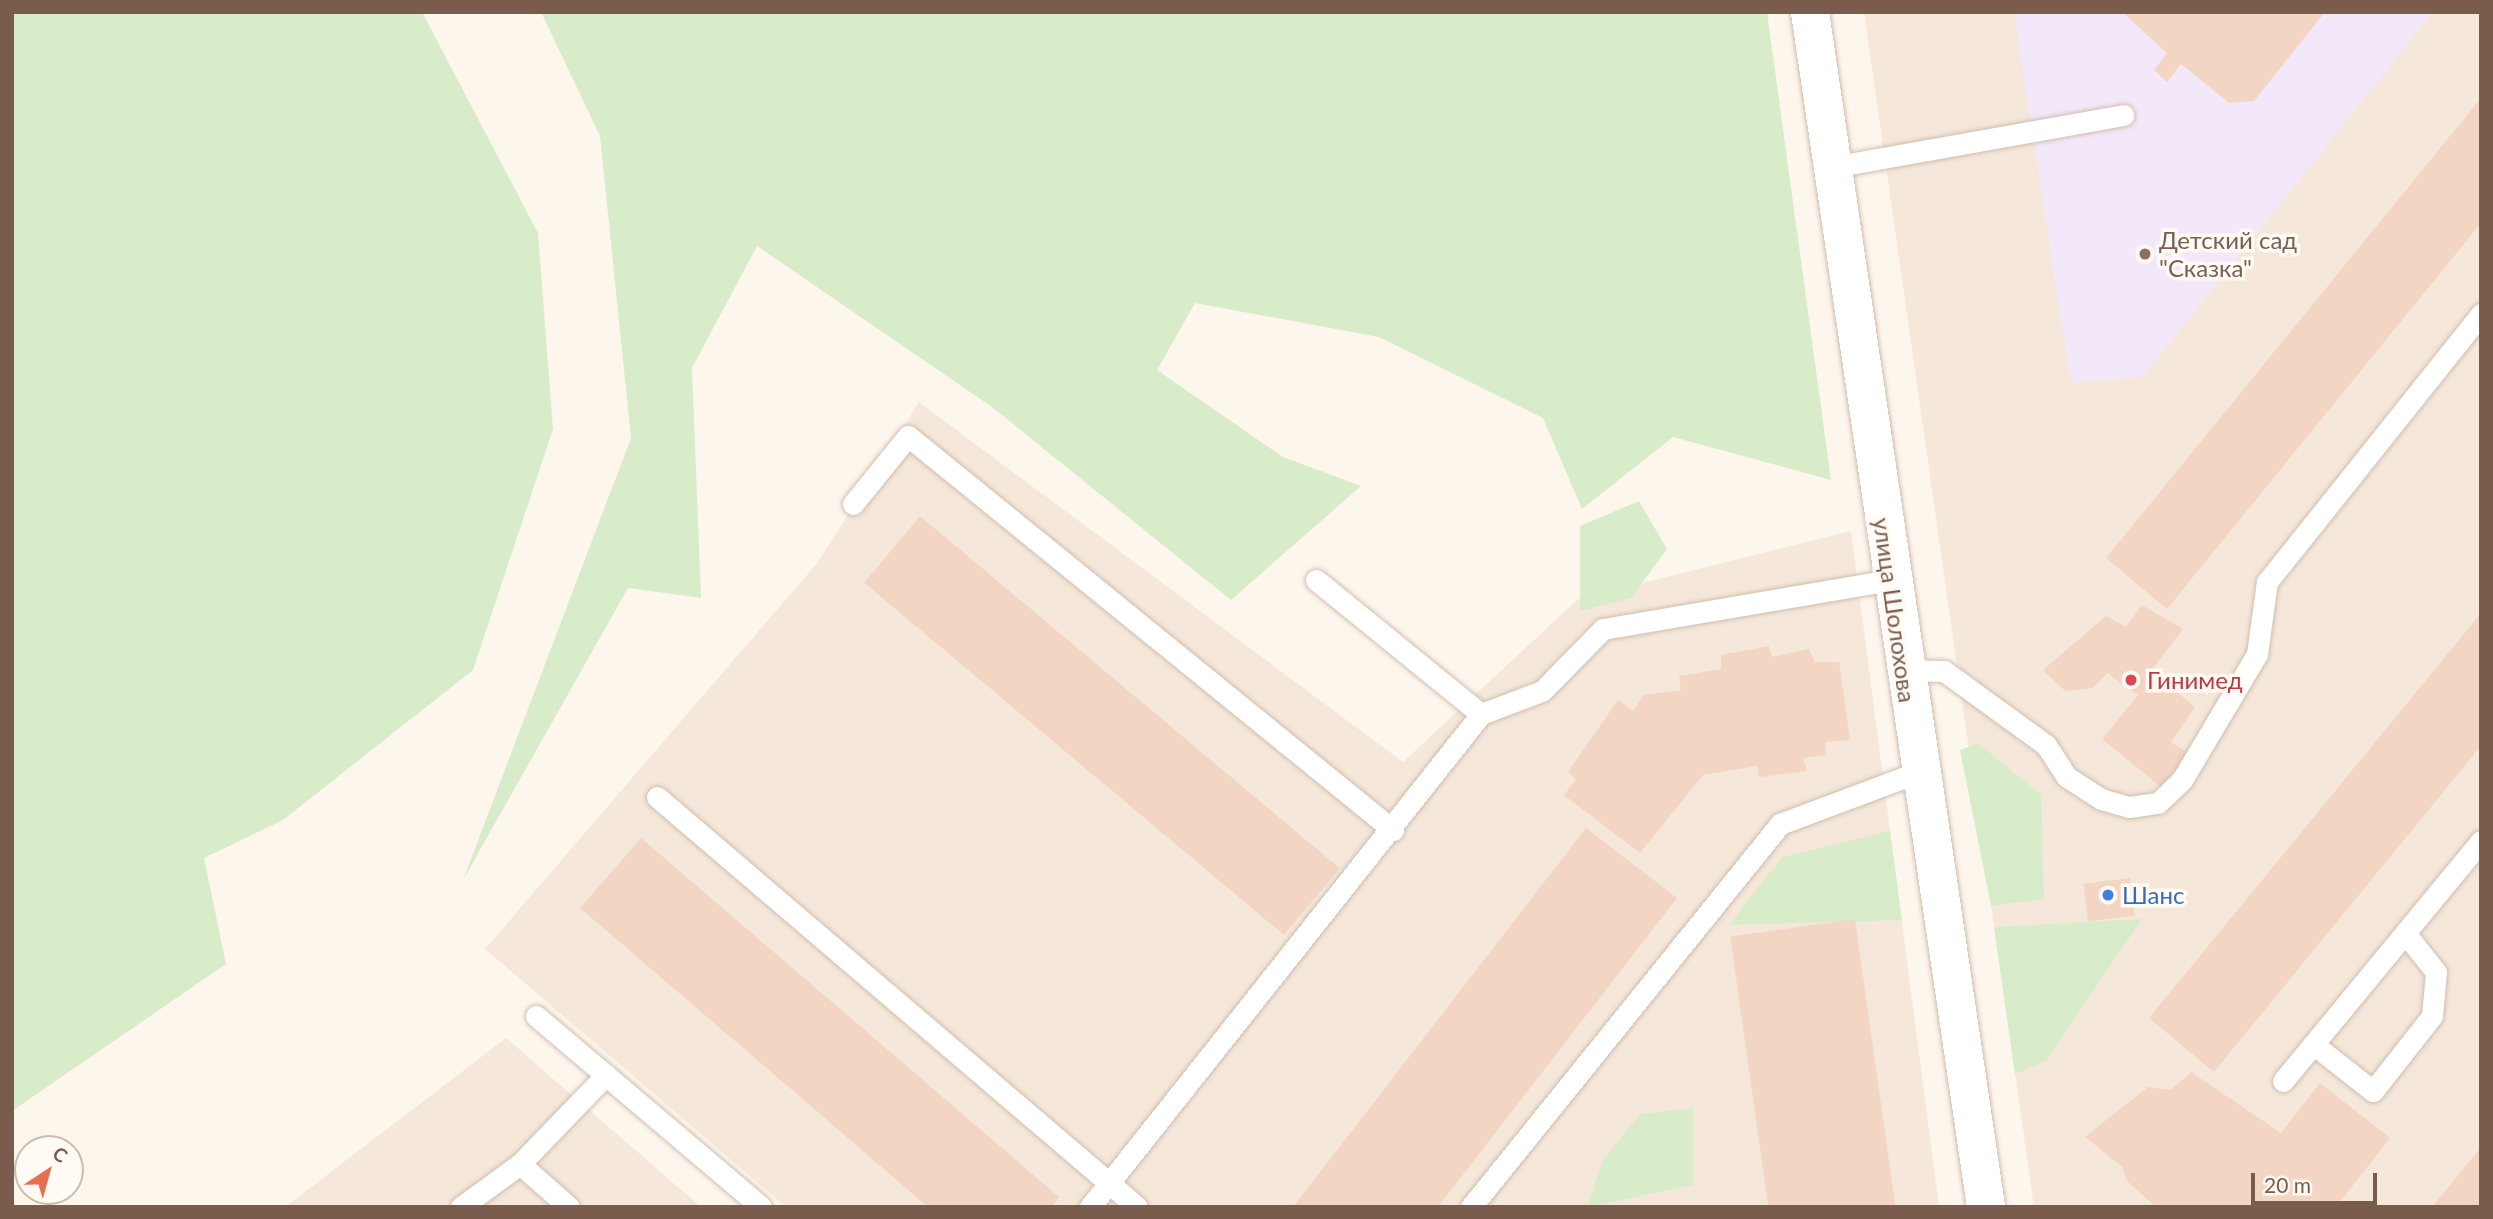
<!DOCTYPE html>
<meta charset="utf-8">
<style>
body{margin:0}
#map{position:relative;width:2493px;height:1219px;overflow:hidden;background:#fdf6ec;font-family:Lato,sans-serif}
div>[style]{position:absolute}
.residential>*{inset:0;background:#f5e8da}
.education>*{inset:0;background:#f3e8fa}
.green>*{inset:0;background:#d8ecc9}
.building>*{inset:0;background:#f3d5c3;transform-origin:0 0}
.roads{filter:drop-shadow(0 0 2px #d1beb0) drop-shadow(0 0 2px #d1beb0)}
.lane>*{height:21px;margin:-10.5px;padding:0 10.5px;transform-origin:10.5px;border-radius:10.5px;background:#fff}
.street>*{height:38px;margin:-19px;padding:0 19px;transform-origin:19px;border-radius:19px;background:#fff}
.dots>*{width:19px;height:19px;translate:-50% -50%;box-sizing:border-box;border:4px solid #fffaf3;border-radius:50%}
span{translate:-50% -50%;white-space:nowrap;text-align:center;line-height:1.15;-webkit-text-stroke:7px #fffaf3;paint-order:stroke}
.education-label{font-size:24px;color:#785e54}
.left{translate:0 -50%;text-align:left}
.street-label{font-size:24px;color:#7a5c4d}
.health-label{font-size:24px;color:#be3a42}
.shop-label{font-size:24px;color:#366cbe}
.frame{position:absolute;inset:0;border:14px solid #7a5c4d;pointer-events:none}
.north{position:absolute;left:14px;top:1135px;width:70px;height:70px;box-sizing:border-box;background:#fffaf3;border:2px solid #cabbb1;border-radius:50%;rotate:36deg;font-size:19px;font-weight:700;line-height:28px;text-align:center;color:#7a5c4d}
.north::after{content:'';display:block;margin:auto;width:24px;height:32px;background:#e76f51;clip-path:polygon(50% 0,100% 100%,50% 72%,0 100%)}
.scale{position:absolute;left:2251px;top:1173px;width:126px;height:32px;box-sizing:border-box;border:4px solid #7a5c4d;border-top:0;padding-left:9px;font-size:21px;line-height:24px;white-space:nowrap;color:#7a5c4d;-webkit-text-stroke:5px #fffaf3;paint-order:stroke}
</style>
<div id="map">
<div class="residential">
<div style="clip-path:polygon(1864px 12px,2481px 12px,2481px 1207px,2034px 1207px)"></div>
<div style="clip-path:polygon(919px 402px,1403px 762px,1578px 599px,1851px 531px,1939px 1207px,786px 1207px,485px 949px,818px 562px)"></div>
<div style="clip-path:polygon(506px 1038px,701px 1207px,285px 1207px)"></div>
</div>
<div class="education">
<div style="clip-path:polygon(2014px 12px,2433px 12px,2142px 377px,2071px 383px)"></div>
</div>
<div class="green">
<div style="clip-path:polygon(12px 12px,422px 12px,538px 233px,553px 429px,473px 670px,283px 820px,204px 858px,226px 964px,12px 1111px)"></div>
<div style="clip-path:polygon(541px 12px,1767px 12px,1831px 480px,1673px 437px,1582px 509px,1543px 418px,1379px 337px,1195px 303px,1157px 370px,1283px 457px,1361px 486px,1231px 600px,992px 407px,757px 246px,692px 368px,701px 598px,628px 588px,463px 880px,631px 438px,600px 136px)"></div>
<div style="clip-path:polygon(1639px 501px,1667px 549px,1631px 598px,1580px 611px,1580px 526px)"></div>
<div style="clip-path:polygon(1978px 743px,2041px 795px,2044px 899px,1991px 906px,1960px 750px)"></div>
<div style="clip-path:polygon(1890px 831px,1902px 920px,1729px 925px,1782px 857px)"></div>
<div style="clip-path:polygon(2142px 919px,2046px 1061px,2015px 1074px,1994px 927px)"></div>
<div style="clip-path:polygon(1693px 1108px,1693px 1185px,1588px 1207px,1602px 1161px,1640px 1114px)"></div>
</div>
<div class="building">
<div style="clip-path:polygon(2122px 12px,2325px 12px,2254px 101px,2229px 103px,2181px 64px,2167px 82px,2154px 70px,2167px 53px)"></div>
<div style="clip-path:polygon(2481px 98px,2481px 223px,2167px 609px,2106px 558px)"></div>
<div style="left:920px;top:516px;width:548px;height:87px;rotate:40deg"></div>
<div style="clip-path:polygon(2142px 605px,2183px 629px,2151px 671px,2195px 707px,2171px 742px,2188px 753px,2161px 787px,2102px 739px,2138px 695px,2107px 673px,2093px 688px,2065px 691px,2043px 670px,2106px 616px,2126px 627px)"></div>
<div style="clip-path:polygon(2481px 613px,2481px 746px,2214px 1072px,2149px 1018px)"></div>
<div style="clip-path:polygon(1769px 646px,1772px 657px,1809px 649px,1815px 662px,1839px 662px,1850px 740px,1825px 742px,1826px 755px,1803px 758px,1807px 771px,1759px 777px,1757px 766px,1703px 775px,1640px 853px,1564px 795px,1576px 779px,1568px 772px,1618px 700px,1633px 711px,1644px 695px,1681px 690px,1679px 676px,1721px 669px,1721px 655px)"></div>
<div style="clip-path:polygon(1586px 828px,1677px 898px,1438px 1207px,1293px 1207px)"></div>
<div style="clip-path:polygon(641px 838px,1059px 1197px,1051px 1207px,928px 1207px,580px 908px)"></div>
<div style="left:2130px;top:878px;width:38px;height:47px;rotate:83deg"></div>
<div style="left:1855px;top:919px;width:291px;height:126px;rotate:82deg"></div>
<div style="clip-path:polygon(2191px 1072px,2281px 1133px,2320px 1083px,2390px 1138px,2336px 1207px,2156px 1207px,2127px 1181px,2122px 1167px,2085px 1137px,2148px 1087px,2171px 1090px)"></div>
<div style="clip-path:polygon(2481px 1147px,2481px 1207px,2432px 1207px)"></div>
</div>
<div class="roads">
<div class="lane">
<div style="left:1832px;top:167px;width:296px;rotate:-10.1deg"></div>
<div style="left:853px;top:504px;width:87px;rotate:-51deg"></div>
<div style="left:908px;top:436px;width:625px;rotate:39.09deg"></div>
<div style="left:1316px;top:580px;width:213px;rotate:39.1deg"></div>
<div style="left:1903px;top:670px;width:41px;rotate:1.4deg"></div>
<div style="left:1944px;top:671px;width:126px;rotate:36deg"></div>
<div style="left:2046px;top:745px;width:38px;rotate:57deg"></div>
<div style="left:2067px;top:777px;width:40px;rotate:32.9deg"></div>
<div style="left:2101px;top:799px;width:29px;rotate:16deg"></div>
<div style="left:2129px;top:807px;width:29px;rotate:-8deg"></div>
<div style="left:2158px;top:803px;width:33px;rotate:-44deg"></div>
<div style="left:2182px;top:780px;width:147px;rotate:-59.2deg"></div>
<div style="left:2257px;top:654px;width:73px;rotate:-82.1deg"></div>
<div style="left:2267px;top:582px;width:343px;rotate:-51.4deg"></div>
<div style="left:657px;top:797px;width:631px;rotate:40.5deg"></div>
<div style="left:536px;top:1016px;width:295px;rotate:40.3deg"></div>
<div style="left:2313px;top:1044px;width:76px;rotate:38.1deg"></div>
<div style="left:2373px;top:1091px;width:95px;rotate:-51.8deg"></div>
<div style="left:2432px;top:1016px;width:44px;rotate:-84.8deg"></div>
<div style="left:2436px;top:972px;width:50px;rotate:-128.5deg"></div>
<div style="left:2283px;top:1081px;width:311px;rotate:-50.5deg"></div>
<div style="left:520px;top:1164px;width:65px;rotate:41.3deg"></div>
<div style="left:461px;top:1207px;width:73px;rotate:-36.1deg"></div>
<div style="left:520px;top:1164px;width:124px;rotate:-46deg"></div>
<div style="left:1090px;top:1207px;width:629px;rotate:-51.58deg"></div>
<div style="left:1481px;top:714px;width:65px;rotate:-20.7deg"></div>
<div style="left:1542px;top:691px;width:87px;rotate:-45.5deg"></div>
<div style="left:1603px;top:629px;width:292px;rotate:-9.7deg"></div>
<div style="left:1471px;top:1207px;width:492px;rotate:-51.1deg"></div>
<div style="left:1780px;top:824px;width:147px;rotate:-20.6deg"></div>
</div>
<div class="street">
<div style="left:1810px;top:12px;width:1208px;rotate:81.62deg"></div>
</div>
</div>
<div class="dots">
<div style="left:2145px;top:254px;background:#8d6e63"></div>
<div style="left:2131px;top:680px;background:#e0444e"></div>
<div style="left:2108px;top:895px;background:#3f7fe0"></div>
</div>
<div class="education-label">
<span class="left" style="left:2159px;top:254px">Детский сад<br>"Сказка"</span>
</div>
<div class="street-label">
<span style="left:1895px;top:610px;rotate:82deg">улица Шолохова</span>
</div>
<div class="health-label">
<span class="left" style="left:2147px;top:680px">Гинимед</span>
</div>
<div class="shop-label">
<span class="left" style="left:2122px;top:895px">Шанс</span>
</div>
<div class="frame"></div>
<div class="north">С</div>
<div class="scale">20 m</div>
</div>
